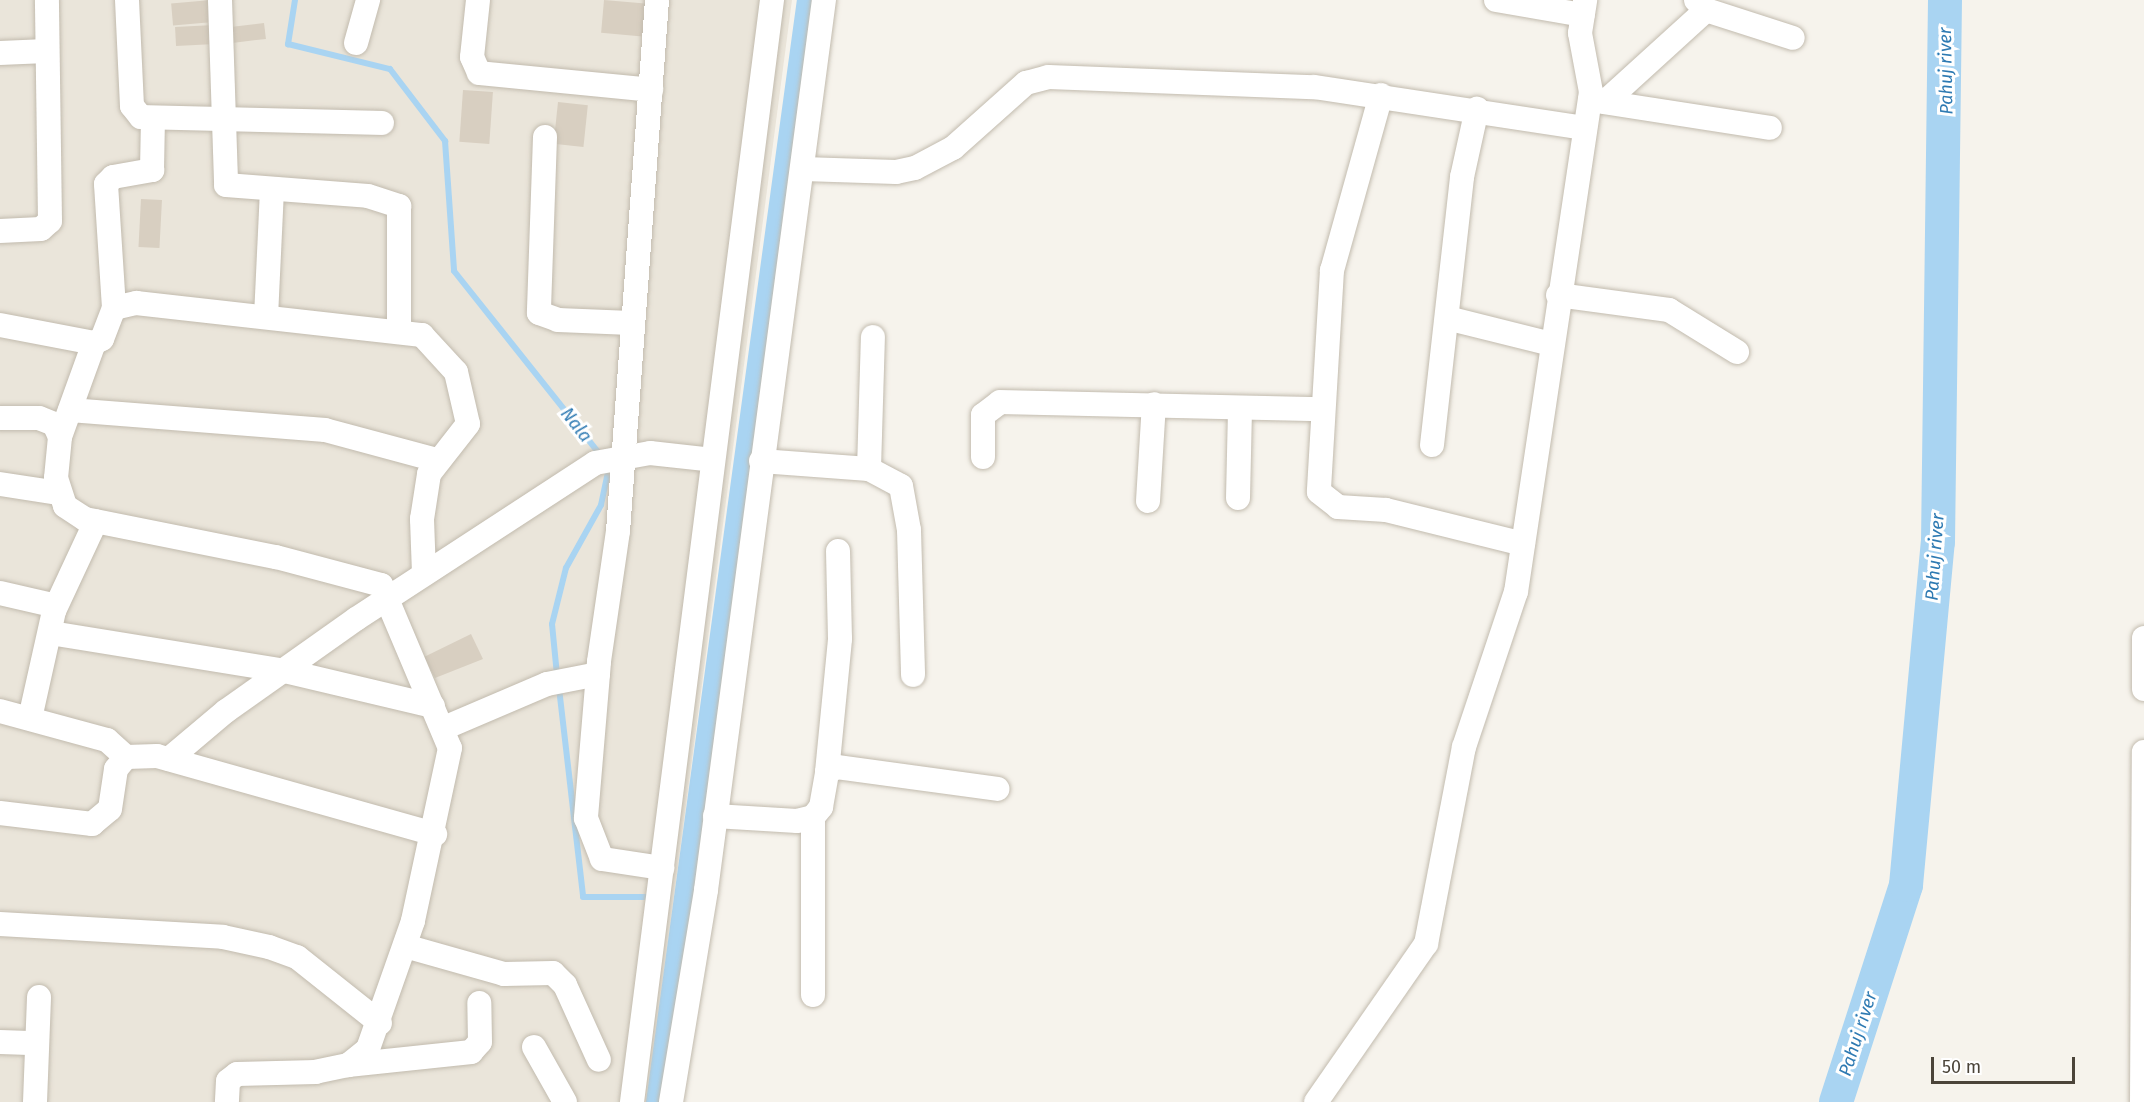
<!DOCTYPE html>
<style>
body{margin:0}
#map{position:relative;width:2144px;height:1102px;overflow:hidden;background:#f6f3ec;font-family:"Fira Sans",sans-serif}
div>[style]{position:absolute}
.residential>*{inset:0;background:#eae5da}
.stream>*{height:6px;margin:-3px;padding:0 3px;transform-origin:3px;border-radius:3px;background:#a9d4f2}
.canal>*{height:20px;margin:-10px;padding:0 10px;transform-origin:10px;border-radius:10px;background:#a9d4f2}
.river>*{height:34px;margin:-17px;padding:0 17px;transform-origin:17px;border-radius:17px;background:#a9d4f2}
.building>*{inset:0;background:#d8cfc1;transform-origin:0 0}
.roads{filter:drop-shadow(0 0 2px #c2bbae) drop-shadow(0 0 2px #c2bbae)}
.minor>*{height:24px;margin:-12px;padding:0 12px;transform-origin:12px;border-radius:12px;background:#fff}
span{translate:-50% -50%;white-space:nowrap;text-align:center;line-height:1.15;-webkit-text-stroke:6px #fff;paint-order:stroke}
.water-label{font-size:18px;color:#2e7ab2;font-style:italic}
.scale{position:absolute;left:1931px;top:1057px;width:144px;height:27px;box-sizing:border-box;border:3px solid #4b4439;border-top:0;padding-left:8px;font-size:18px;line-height:21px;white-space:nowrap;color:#4b4439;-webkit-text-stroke:4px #fff;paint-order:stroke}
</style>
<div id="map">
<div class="residential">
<div style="clip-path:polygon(0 0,792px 0,647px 1102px,0 1102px)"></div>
</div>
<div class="stream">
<div style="left:295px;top:0;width:45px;rotate:99deg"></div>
<div style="left:288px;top:44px;width:105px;rotate:13.8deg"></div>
<div style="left:390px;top:69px;width:91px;rotate:52.6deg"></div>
<div style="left:445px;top:141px;width:130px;rotate:86deg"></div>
<div style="left:454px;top:271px;width:236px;rotate:51.5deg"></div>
<div style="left:557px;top:675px;width:51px;rotate:-95.6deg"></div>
<div style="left:552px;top:624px;width:58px;rotate:-76deg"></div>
<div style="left:566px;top:568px;width:72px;rotate:-60.9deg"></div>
<div style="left:601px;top:505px;width:40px;rotate:-78deg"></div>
<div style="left:559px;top:688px;width:210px;rotate:83.4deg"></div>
<div style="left:583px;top:897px;width:68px"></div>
</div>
<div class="canal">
<div style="left:656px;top:1102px;width:1112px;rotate:-82.2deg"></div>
</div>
<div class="river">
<div style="left:1836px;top:1102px;width:228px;rotate:-72.1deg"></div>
<div style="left:1906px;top:885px;width:344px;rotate:-84.7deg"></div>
<div style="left:1938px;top:542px;width:542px;rotate:-89.26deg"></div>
</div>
<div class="building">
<div style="left:211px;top:0;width:22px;height:40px;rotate:85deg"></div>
<div style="left:604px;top:0;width:44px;height:33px;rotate:5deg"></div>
<div style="left:264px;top:23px;width:16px;height:40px;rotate:83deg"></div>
<div style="left:214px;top:25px;width:19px;height:39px;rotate:87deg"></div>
<div style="left:463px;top:90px;width:30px;height:52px;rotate:4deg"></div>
<div style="left:558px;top:102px;width:30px;height:42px;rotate:6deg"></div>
<div style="left:141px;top:199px;width:21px;height:48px;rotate:3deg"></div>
<div style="clip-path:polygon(471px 634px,483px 659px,435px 678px,424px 657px)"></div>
</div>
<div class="roads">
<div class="minor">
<div style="left:127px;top:0;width:106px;rotate:87.3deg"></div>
<div style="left:132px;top:106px;width:14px;rotate:51deg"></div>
<div style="left:141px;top:117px;width:241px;rotate:1.4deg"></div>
<div style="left:220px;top:0;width:185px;rotate:88.1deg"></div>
<div style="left:226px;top:185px;width:142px;rotate:4.4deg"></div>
<div style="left:368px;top:196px;width:33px;rotate:18deg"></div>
<div style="left:399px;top:206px;width:124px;rotate:90deg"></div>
<div style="left:478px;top:0;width:57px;rotate:96deg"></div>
<div style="left:472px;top:57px;width:17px;rotate:66deg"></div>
<div style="left:479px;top:73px;width:173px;rotate:5.6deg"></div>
<div style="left:657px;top:0;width:532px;rotate:94.2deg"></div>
<div style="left:618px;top:531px;width:132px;rotate:98.3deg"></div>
<div style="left:599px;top:662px;width:157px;rotate:94.8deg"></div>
<div style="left:586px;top:818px;width:44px;rotate:68.7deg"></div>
<div style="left:602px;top:859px;width:61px;rotate:8.5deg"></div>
<div style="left:1496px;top:0;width:88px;rotate:9.8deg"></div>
<div style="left:1696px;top:0;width:14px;rotate:45deg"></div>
<div style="left:1706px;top:10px;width:91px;rotate:17.8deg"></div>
<div style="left:356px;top:43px;width:45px;rotate:-74.4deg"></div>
<div style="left:0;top:53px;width:46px;rotate:-2.5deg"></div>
<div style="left:1381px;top:95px;width:182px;rotate:105.6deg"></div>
<div style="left:1332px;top:270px;width:222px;rotate:93.4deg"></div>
<div style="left:1319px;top:492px;width:24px;rotate:38deg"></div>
<div style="left:1338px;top:507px;width:48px;rotate:3.6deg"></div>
<div style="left:1386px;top:510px;width:141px;rotate:13.9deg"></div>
<div style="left:1590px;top:100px;width:182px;rotate:8.8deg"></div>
<div style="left:1605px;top:102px;width:137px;rotate:-42.3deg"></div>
<div style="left:545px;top:137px;width:176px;rotate:92deg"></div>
<div style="left:539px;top:313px;width:20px;rotate:20deg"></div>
<div style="left:558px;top:320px;width:73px;rotate:2.4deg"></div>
<div style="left:803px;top:169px;width:93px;rotate:1.8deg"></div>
<div style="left:896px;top:172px;width:19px;rotate:-12deg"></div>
<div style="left:915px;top:168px;width:43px;rotate:-27.8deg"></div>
<div style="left:953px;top:148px;width:98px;rotate:-41.7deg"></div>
<div style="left:1026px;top:83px;width:23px;rotate:-15deg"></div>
<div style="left:1048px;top:77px;width:266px;rotate:2.2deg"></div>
<div style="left:1314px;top:87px;width:274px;rotate:8.6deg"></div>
<div style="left:0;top:231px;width:41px;rotate:-2.8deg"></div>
<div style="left:41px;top:229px;width:12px;rotate:-42deg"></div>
<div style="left:50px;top:221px;width:221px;rotate:-90.8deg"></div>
<div style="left:1558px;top:295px;width:112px;rotate:7.7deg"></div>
<div style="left:1669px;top:310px;width:80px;rotate:31.7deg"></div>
<div style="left:114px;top:308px;width:124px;rotate:-93.7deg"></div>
<div style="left:106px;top:184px;width:10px;rotate:-45deg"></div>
<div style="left:113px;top:177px;width:40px;rotate:-10deg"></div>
<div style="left:152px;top:170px;width:52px;rotate:-88.9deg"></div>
<div style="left:266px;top:317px;width:125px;rotate:-87.3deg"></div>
<div style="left:1447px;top:318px;width:107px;rotate:14deg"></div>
<div style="left:0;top:325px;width:96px;rotate:10.8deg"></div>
<div style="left:94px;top:343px;width:9px;rotate:-27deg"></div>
<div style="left:102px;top:339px;width:33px;rotate:-69deg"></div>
<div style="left:114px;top:308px;width:23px;rotate:-13deg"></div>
<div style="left:136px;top:303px;width:288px;rotate:6.4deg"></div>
<div style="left:422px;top:335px;width:50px;rotate:47.4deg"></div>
<div style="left:456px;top:372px;width:53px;rotate:77deg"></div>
<div style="left:468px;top:424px;width:63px;rotate:128deg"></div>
<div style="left:429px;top:474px;width:46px;rotate:98.8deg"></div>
<div style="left:422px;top:519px;width:55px;rotate:87.9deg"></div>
<div style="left:94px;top:343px;width:100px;rotate:109.9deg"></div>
<div style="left:60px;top:437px;width:41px;rotate:95.6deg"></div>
<div style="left:56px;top:478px;width:29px;rotate:72deg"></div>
<div style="left:65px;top:506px;width:24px;rotate:33deg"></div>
<div style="left:85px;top:519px;width:195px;rotate:11.3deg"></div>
<div style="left:276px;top:557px;width:109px;rotate:14.9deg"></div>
<div style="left:381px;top:585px;width:177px;rotate:67.1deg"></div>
<div style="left:450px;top:748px;width:177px;rotate:102.1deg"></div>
<div style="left:413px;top:921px;width:136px;rotate:109.4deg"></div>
<div style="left:368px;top:1049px;width:26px;rotate:141deg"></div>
<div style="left:348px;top:1065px;width:33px;rotate:168deg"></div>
<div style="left:316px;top:1072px;width:79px;rotate:178.5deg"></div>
<div style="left:237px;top:1074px;width:11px;rotate:142deg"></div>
<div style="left:228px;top:1081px;width:21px;rotate:93deg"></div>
<div style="left:70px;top:410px;width:256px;rotate:4.5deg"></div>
<div style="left:325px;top:430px;width:115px;rotate:15.1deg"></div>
<div style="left:0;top:418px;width:39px"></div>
<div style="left:39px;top:418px;width:16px;rotate:22deg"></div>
<div style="left:54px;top:424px;width:14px;rotate:65deg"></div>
<div style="left:1432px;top:445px;width:270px;rotate:-83.6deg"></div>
<div style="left:1462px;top:177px;width:70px;rotate:-77.6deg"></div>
<div style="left:983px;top:457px;width:42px;rotate:-90deg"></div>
<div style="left:983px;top:415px;width:21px;rotate:-37deg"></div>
<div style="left:1000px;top:402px;width:320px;rotate:1.3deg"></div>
<div style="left:761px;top:461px;width:108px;rotate:4.2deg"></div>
<div style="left:869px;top:469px;width:36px;rotate:28deg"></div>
<div style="left:901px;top:486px;width:45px;rotate:79.7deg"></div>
<div style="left:909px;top:530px;width:145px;rotate:88.4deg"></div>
<div style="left:869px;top:469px;width:132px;rotate:-88.3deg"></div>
<div style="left:0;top:484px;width:60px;rotate:8.7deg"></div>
<div style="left:1238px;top:498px;width:90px;rotate:-88.7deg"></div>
<div style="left:1148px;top:501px;width:97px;rotate:-86.5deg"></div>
<div style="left:0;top:593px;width:49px;rotate:12.9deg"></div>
<div style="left:48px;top:604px;width:9px;rotate:49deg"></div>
<div style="left:54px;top:611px;width:110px;rotate:102.6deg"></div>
<div style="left:54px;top:611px;width:99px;rotate:-65deg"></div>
<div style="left:51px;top:633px;width:237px;rotate:9.2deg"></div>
<div style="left:285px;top:671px;width:152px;rotate:13.3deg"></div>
<div style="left:2144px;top:638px;width:51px;rotate:90deg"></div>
<div style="left:0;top:711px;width:111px;rotate:15.2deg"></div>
<div style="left:107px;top:740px;width:25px;rotate:42deg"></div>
<div style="left:444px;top:728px;width:112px;rotate:-23.1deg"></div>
<div style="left:547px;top:684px;width:52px;rotate:-11.1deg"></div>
<div style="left:169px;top:759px;width:75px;rotate:-40.1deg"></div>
<div style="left:226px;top:711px;width:159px;rotate:-35.3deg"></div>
<div style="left:356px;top:619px;width:285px;rotate:-33.1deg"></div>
<div style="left:595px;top:463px;width:56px;rotate:-10.3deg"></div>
<div style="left:650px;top:453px;width:63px;rotate:6.3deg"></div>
<div style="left:827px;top:772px;width:134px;rotate:-84.4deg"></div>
<div style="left:840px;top:639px;width:88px;rotate:-91.3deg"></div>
<div style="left:0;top:813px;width:93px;rotate:6.8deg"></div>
<div style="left:92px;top:824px;width:23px;rotate:-40deg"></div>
<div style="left:110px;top:809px;width:40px;rotate:-81.5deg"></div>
<div style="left:116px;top:769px;width:16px;rotate:-50deg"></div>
<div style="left:126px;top:757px;width:31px;rotate:-2deg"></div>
<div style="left:157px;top:756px;width:289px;rotate:15.7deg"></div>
<div style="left:715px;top:816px;width:82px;rotate:3.5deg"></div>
<div style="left:797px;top:821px;width:16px;rotate:-14deg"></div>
<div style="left:813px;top:817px;width:13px;rotate:-51deg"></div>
<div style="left:821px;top:807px;width:36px;rotate:-80deg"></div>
<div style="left:827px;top:772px;width:11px;rotate:-27deg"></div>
<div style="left:837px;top:767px;width:162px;rotate:7.8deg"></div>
<div style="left:0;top:924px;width:223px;rotate:3.3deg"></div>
<div style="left:223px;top:937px;width:47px;rotate:12.3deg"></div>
<div style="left:269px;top:947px;width:30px;rotate:20deg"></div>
<div style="left:297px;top:957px;width:106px;rotate:38.5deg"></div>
<div style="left:405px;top:946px;width:103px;rotate:15.8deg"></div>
<div style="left:504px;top:974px;width:49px;rotate:-1.2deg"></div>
<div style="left:553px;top:973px;width:17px;rotate:45deg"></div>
<div style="left:565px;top:985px;width:82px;rotate:65.6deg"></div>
<div style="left:813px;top:995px;width:178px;rotate:-90deg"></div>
<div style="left:0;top:1042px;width:37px;rotate:2deg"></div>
<div style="left:534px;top:1047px;width:63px;rotate:60.6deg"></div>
<div style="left:348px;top:1065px;width:124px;rotate:-6deg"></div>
<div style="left:471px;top:1052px;width:13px;rotate:-48deg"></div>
<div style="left:480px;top:1042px;width:39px;rotate:-91deg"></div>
<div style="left:35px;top:1102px;width:105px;rotate:-87.8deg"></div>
<div style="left:632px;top:1102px;width:1111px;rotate:-82.76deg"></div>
<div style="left:671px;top:1102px;width:215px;rotate:-80.6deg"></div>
<div style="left:706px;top:890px;width:898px;rotate:-82.45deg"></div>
<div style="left:1316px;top:1102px;width:193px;rotate:-55.2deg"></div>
<div style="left:1426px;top:944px;width:201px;rotate:-79.1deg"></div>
<div style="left:1464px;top:747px;width:163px;rotate:-71.5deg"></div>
<div style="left:1516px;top:592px;width:506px;rotate:-81.47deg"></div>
<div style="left:1591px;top:92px;width:60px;rotate:-100.6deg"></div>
<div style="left:1580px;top:33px;width:33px;rotate:-81deg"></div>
<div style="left:2142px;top:1102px;width:350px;rotate:-89.7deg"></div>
</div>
</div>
<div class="water-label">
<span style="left:1946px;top:71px;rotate:-91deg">Pahuj river</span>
<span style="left:576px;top:425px;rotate:52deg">Nala</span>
<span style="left:1935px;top:557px;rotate:-86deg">Pahuj river</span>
<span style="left:1858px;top:1034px;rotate:-72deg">Pahuj river</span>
</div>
<div class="scale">50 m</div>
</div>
